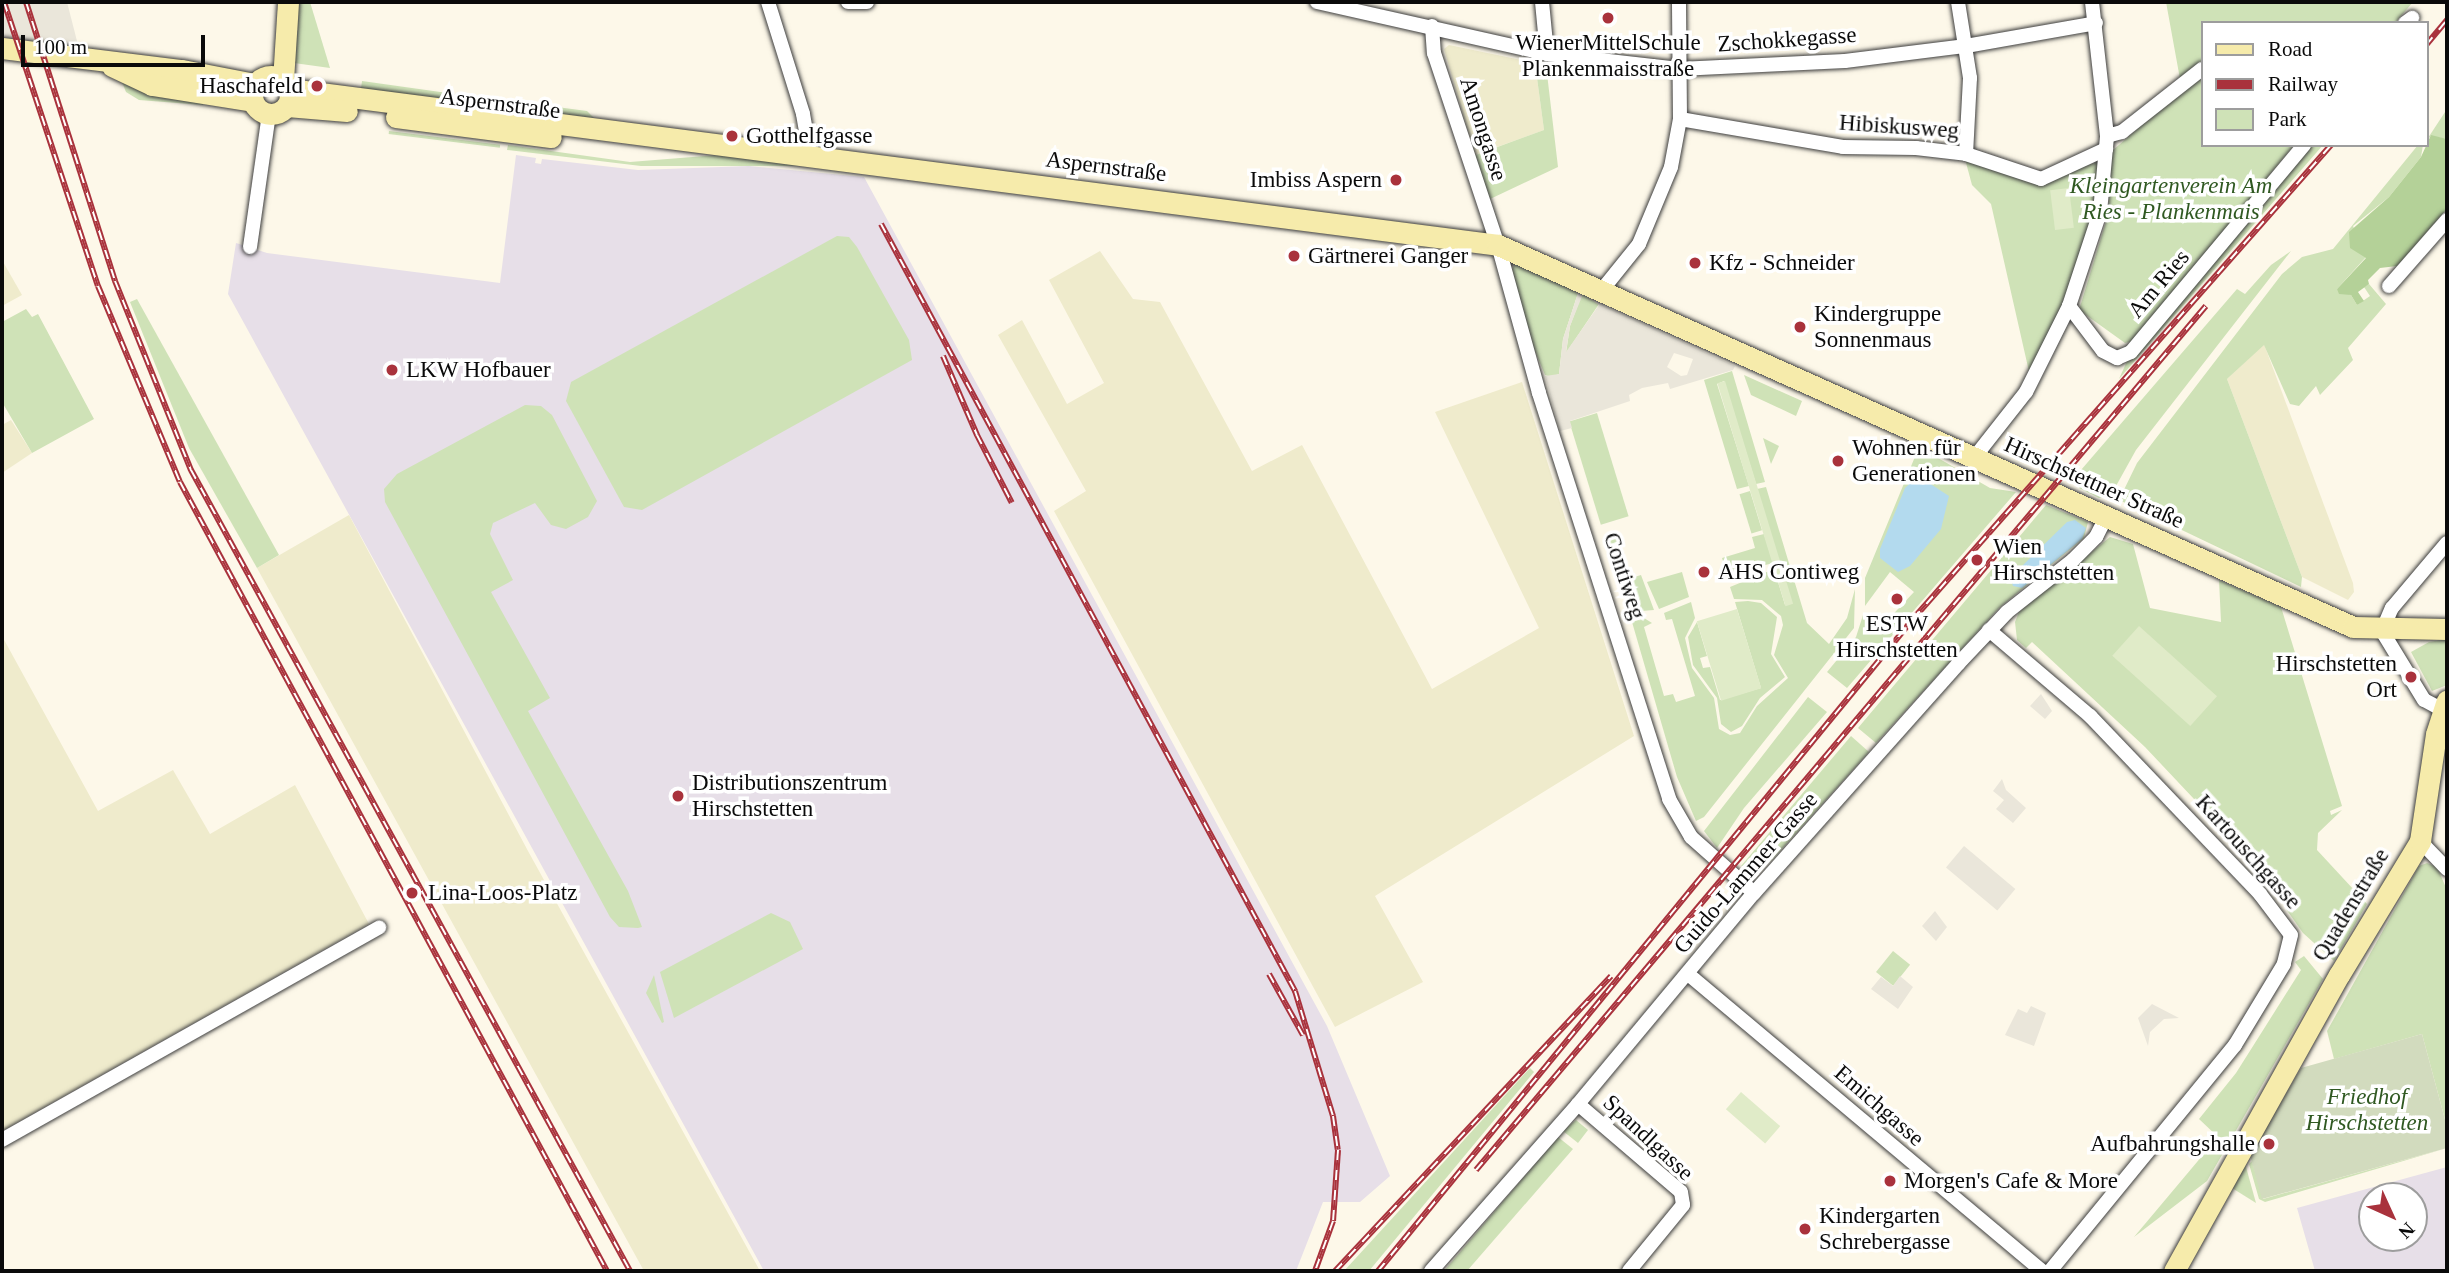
<!DOCTYPE html>
<meta charset="utf-8">
<style>
body{margin:0}
#map{position:relative;width:2449px;height:1273px;overflow:hidden;background:#fdf8e9;font-family:"Times New Roman",serif}
div>[style]{position:absolute}
.industrial>*{inset:0;background:#e7dfe8}
.farmland>*{inset:0;background:#efebcc}
.green>*{inset:0;background:#cfe2b7;transform-origin:0 0}
.forest>*{inset:0;background:#b4d198}
.cemetery>*{inset:0;background:#d2dbbe}
.pitch>*{inset:0;background:#e0ebc8;transform-origin:0 0}
.plaza>*{inset:0;background:#eae6da;transform-origin:0 0}
.water>*{inset:0;background:#b3daee}
.roads{filter:drop-shadow(0 0 2px #3d3d3d) drop-shadow(0 0 2px #3d3d3d)}
.street>*{height:14px;margin:-7px;padding:0 7px;transform-origin:7px;border-radius:7px;background:#fff}
.secondary>*{height:21px;margin:-10.5px;padding:0 10.5px;transform-origin:10.5px;border-radius:10.5px;background:#f6ebab}
.secondary>.ring{margin:-10.5px;padding:0;box-sizing:content-box;background:none;border:21px solid #f6ebab;border-radius:50%}
.rail>*{height:6px;margin-top:-3px;transform-origin:0;background:repeating-linear-gradient(90deg,#fff 0 10px,#a9323c 0 20px);box-sizing:border-box;border-block:2px solid #a9323c}
.dots>*{width:19px;height:19px;translate:-50% -50%;box-sizing:border-box;border:4px solid #fff;border-radius:50%}
span{translate:-50% -50%;white-space:nowrap;text-align:center;line-height:1.15;-webkit-text-stroke:7px #fff;paint-order:stroke}
.street-label{font-size:23px;color:#0a0a0a}
.poi-label{font-size:23px;color:#0a0a0a}
.right{translate:-100% -50%;text-align:right}
.left{translate:0 -50%;text-align:left}
.park-label{font-size:23px;color:#305922;font-style:italic}
.frame{position:absolute;inset:0;border:4px solid #0a0a0a;pointer-events:none}
.legend{position:absolute;left:2201px;top:21px;width:228px;height:126px;box-sizing:border-box;background:#fff;border:2px solid #9d9d9d;margin:0;padding:9px 12px;list-style:none;font-size:21px;color:#0a0a0a}
.legend li{display:flex;align-items:center;gap:14px;height:35px}
.legend b{width:35px;border:2px solid #9d9d9d}
.north{position:absolute;left:2358px;top:1182px;width:70px;height:70px;box-sizing:border-box;background:#fff;border:2px solid #9d9d9d;border-radius:50%;rotate:135deg;font-size:19px;font-weight:700;line-height:28px;text-align:center;color:#0a0a0a}
.north::after{content:'';display:block;margin:auto;width:24px;height:32px;background:#a9323c;clip-path:polygon(50% 0,100% 100%,50% 72%,0 100%)}
.scale{position:absolute;left:21px;top:35px;width:184px;height:32px;box-sizing:border-box;border:4px solid #0a0a0a;border-top:0;padding-left:9px;font-size:21px;line-height:24px;white-space:nowrap;color:#0a0a0a;-webkit-text-stroke:5px #fff;paint-order:stroke}
</style>
<div id="map">
<div class="industrial">
<div style="clip-path:polygon(516px 155px,536px 158px,535px 163px,541px 164px,542px 159px,638px 170px,749px 166px,864px 177px,1327px 1026px,1390px 1176px,1360px 1202px,1323px 1202px,1296px 1271px,764px 1271px,228px 294px,236px 243px,267px 253px,500px 283px)"></div>
<div style="clip-path:polygon(evenodd,2447px 1167px,2447px 1271px,2315px 1271px,2297px 1208px,2447px 1167px,2372px 1196px,2414px 1196px,2414px 1238px,2372px 1238px,2372px 1196px)"></div>
</div>
<div class="farmland">
<div style="clip-path:polygon(1449px 45px,1535px 63px,1544px 130px,1475px 155px,1444px 49px)"></div>
<div style="clip-path:polygon(1100px 251px,1133px 299px,1160px 302px,1252px 471px,1302px 445px,1432px 689px,1539px 628px,1435px 412px,1522px 382px,1634px 736px,1375px 896px,1423px 982px,1335px 1027px,1054px 511px,1086px 491px,998px 335px,1022px 320px,1067px 404px,1104px 383px,1049px 280px)"></div>
<div style="clip-path:polygon(2px 260px,22px 295px,2px 306px)"></div>
<div style="clip-path:polygon(2264px 344px,2353px 583px,2354px 592px,2348px 600px,2302px 577px,2227px 379px)"></div>
<div style="clip-path:polygon(11px 420px,32px 453px,2px 473px,2px 425px)"></div>
<div style="clip-path:polygon(349px 515px,528px 851px,760px 1271px,644px 1271px,257px 568px)"></div>
<div style="clip-path:polygon(2px 636px,98px 811px,173px 770px,210px 834px,295px 785px,369px 924px,2px 1131px)"></div>
</div>
<div class="green">
<div style="clip-path:polygon(298px 2px,310px 2px,330px 68px,294px 63px)"></div>
<div style="clip-path:polygon(2166px 2px,2413px 2px,2395px 23px,2202px 23px,2202px 145px,2294px 145px,2134px 341px,2125px 343px,2079px 310px,2108px 215px,2112px 151px,2182px 90px)"></div>
<div style="clip-path:polygon(1535px 63px,1546px 65px,1558px 167px,1488px 200px,1473px 156px,1544px 130px)"></div>
<div style="left:362px;top:81px;width:108px;height:7px;rotate:8deg"></div>
<div style="clip-path:polygon(122px 82px,203px 98px,203px 105px,139px 100px,126px 92px)"></div>
<div style="clip-path:polygon(473px 96px,587px 111px,594px 118px,472px 103px)"></div>
<div style="clip-path:polygon(2447px 109px,2447px 139px,2431px 136px,2426px 141px)"></div>
<div style="left:389px;top:131px;width:112px;height:3px;rotate:7deg"></div>
<div style="clip-path:polygon(508px 145px,630px 162px,730px 154px,806px 163px,805px 166px,641px 166px,507px 150px)"></div>
<div style="clip-path:polygon(2309px 145px,2323px 145px,2119px 379px,2128px 359px)"></div>
<div style="clip-path:polygon(2418px 145px,2423px 145px,2421px 157px,2389px 197px,2353px 226px,2366px 257px,2337px 289px,2351px 295px,2357px 305px,2370px 296px,2364px 287px,2369px 284px,2386px 304px,2348px 348px,2353px 360px,2320px 395px,2316px 386px,2299px 406px,2290px 404px,2264px 345px,2227px 379px,2302px 577px,2301px 587px,2119px 500px,2137px 463px,2282px 274px,2302px 257px,2333px 249px)"></div>
<div style="clip-path:polygon(1965px 159px,2035px 183px,2100px 161px,2090px 231px,2077px 273px,2030px 376px,1991px 204px,1972px 185px)"></div>
<div style="clip-path:polygon(837px 236px,849px 237px,857px 247px,909px 340px,912px 360px,642px 510px,624px 507px,566px 401px,571px 382px)"></div>
<div style="clip-path:polygon(2291px 251px,2136px 450px,2111px 495px,2099px 498px,2079px 488px,2081px 470px,2237px 289px,2245px 294px,2271px 265px)"></div>
<div style="clip-path:polygon(1516px 261px,1578px 293px,1563px 339px,1559px 374px,1551px 377px,1545px 375px,1527px 332px,1512px 270px)"></div>
<div style="clip-path:polygon(1582px 294px,1599px 304px,1566px 353px,1570px 326px)"></div>
<div style="clip-path:polygon(137px 299px,279px 555px,257px 568px,189px 448px,130px 302px)"></div>
<div style="clip-path:polygon(26px 309px,32px 317px,38px 314px,94px 419px,32px 453px,2px 402px,2px 322px)"></div>
<div style="clip-path:polygon(1732px 371px,1765px 482px,1756px 484px,1724px 381px,1717px 384px,1749px 486px,1737px 489px,1704px 380px)"></div>
<div style="clip-path:polygon(1744px 375px,1802px 401px,1796px 416px,1751px 395px)"></div>
<div style="clip-path:polygon(525px 405px,541px 406px,552px 415px,597px 501px,588px 517px,566px 529px,551px 525px,535px 503px,493px 523px,490px 534px,513px 580px,491px 592px,550px 698px,528px 711px,628px 891px,642px 927px,638px 928px,619px 927px,610px 917px,385px 502px,384px 489px,397px 474px)"></div>
<div style="left:1597px;top:413px;width:108px;height:29px;rotate:73deg"></div>
<div style="clip-path:polygon(1763px 438px,1779px 446px,1771px 464px)"></div>
<div style="clip-path:polygon(1919px 447px,1990px 488px,2016px 492px,1847px 688px,1827px 672px,1856px 637px,1863px 615px,1882px 626px,1914px 592px,1890px 572px,1865px 606px,1865px 578px)"></div>
<div style="clip-path:polygon(1766px 487px,1807px 623px,1829px 644px,1847px 618px,1855px 589px,1854px 628px,1704px 817px,1696px 821px,1677px 777px,1632px 622px,1644px 618px,1652px 623px,1644px 627px,1664px 696px,1673px 694px,1676px 702px,1695px 696px,1672px 619px,1666px 620px,1664px 613px,1691px 602px,1695px 618px,1685px 638px,1692px 668px,1714px 698px,1719px 729px,1730px 735px,1740px 733px,1757px 706px,1788px 678px,1774px 655px,1783px 625px,1781px 616px,1762px 600px,1734px 599px,1730px 587px,1774px 569px,1785px 605px,1792px 603px,1757px 489px)"></div>
<div style="left:1750px;top:491px;width:41px;height:11px;rotate:73deg"></div>
<div style="clip-path:polygon(2046px 505px,2088px 522px,2084px 538px,1999px 608px,1876px 743px,1858px 728px)"></div>
<div style="clip-path:polygon(1764px 534px,1773px 563px,1734px 573px,1735px 579px,1729px 581px,1722px 558px,1755px 548px,1752px 537px)"></div>
<div style="clip-path:polygon(1615px 535px,1628px 579px,1641px 575px,1654px 610px,1629px 612px,1606px 538px)"></div>
<div style="clip-path:polygon(2110px 537px,2133px 544px,2150px 608px,2221px 622px,2219px 580px,2281px 607px,2342px 806px,2330px 811px,2331px 815px,2342px 810px,2318px 833px,2317px 850px,2367px 904px,2334px 961px,2303px 933px,2286px 909px,2292px 903px,2145px 747px,2032px 642px,2026px 648px,2017px 640px,2015px 622px,2019px 612px)"></div>
<div style="clip-path:polygon(1682px 572px,1689px 597px,1659px 609px,1647px 582px)"></div>
<div style="clip-path:polygon(1748px 601px,1761px 603px,1777px 617px,1771px 654px,1785px 677px,1760px 698px,1742px 726px,1731px 732px,1721px 724px,1717px 698px,1693px 665px,1688px 637px,1697px 622px,1707px 656px,1700px 658px,1703px 668px,1710px 667px,1720px 700px,1761px 688px,1735px 602px)"></div>
<div style="clip-path:polygon(2447px 639px,2447px 685px,2432px 691px,2411px 652px,2429px 642px)"></div>
<div style="clip-path:polygon(1808px 697px,1827px 712px,1744px 808px,1717px 848px,1704px 831px)"></div>
<div style="clip-path:polygon(1851px 736px,1869px 752px,1772px 860px,1755px 870px,1741px 866px)"></div>
<div style="clip-path:polygon(2427px 863px,2437px 867px,2447px 890px,2447px 1127px,2422px 1034px,2334px 1059px,2327px 1031px,2419px 866px)"></div>
<div style="clip-path:polygon(771px 913px,790px 922px,803px 949px,674px 1018px,660px 972px)"></div>
<div style="left:1893px;top:951px;width:22px;height:27px;rotate:39deg"></div>
<div style="clip-path:polygon(2304px 956px,2323px 979px,2207px 1181px,2134px 1237px,2218px 1137px,2199px 1119px,2236px 1073px,2301px 970px,2295px 962px)"></div>
<div style="clip-path:polygon(654px 975px,664px 1022px,662px 1023px,646px 993px)"></div>
<div style="clip-path:polygon(1530px 1068px,1534px 1072px,1369px 1271px,1344px 1271px)"></div>
<div style="clip-path:polygon(1576px 1120px,1588px 1130px,1578px 1143px,1563px 1131px)"></div>
<div style="clip-path:polygon(1558px 1137px,1573px 1149px,1467px 1271px,1444px 1271px)"></div>
<div style="clip-path:polygon(2447px 1148px,2265px 1202px,2259px 1199px,2249px 1164px,2252px 1161px,2263px 1199px)"></div>
<div style="clip-path:polygon(2244px 1165px,2246px 1167px,2256px 1203px,2232px 1188px)"></div>
</div>
<div class="forest">
<div style="clip-path:polygon(2431px 135px,2447px 139px,2447px 209px,2397px 266px,2380px 268px,2368px 280px,2369px 284px,2358px 292px,2364px 301px,2357px 305px,2351px 295px,2339px 294px,2337px 289px,2366px 258px,2350px 248px,2349px 232px,2389px 197px,2421px 157px)"></div>
</div>
<div class="cemetery">
<div style="clip-path:polygon(2422px 1034px,2447px 1127px,2447px 1148px,2262px 1199px,2250px 1155px,2301px 1068px)"></div>
</div>
<div class="pitch">
<div style="left:2069px;top:188px;width:40px;height:19px;rotate:83deg"></div>
<div style="left:1725px;top:381px;width:233px;height:8px;rotate:73deg"></div>
<div style="left:1737px;top:609px;width:83px;height:42px;rotate:73deg"></div>
<div style="left:2139px;top:626px;width:105px;height:40px;rotate:42deg"></div>
<div style="left:1741px;top:1092px;width:52px;height:23px;rotate:41deg"></div>
</div>
<div class="plaza">
<div style="clip-path:polygon(2px 2px,67px 2px,78px 45px,4px 39px)"></div>
<div style="clip-path:polygon(evenodd,1542px 275px,1606px 299px,1604px 306px,1735px 366px,1733px 370px,1670px 389px,1668px 383px,1642px 388px,1629px 395px,1630px 401px,1570px 421px,1572px 428px,1560px 431px,1545px 376px,1559px 374px,1563px 339px,1578px 293px,1542px 275px,1583px 294px,1599px 305px,1566px 352px,1570px 326px,1583px 294px,1542px 275px,1674px 353px,1693px 359px,1687px 375px,1681px 376px,1667px 367px,1674px 353px)"></div>
<div style="clip-path:polygon(2041px 694px,2052px 711px,2045px 719px,2030px 706px)"></div>
<div style="clip-path:polygon(2002px 779px,2006px 790px,2026px 808px,2013px 823px,1996px 809px,2004px 800px,1993px 791px)"></div>
<div style="left:1964px;top:846px;width:67px;height:28px;rotate:40deg"></div>
<div style="clip-path:polygon(1935px 911px,1947px 927px,1936px 941px,1922px 926px)"></div>
<div style="clip-path:polygon(1900px 976px,1913px 987px,1898px 1009px,1871px 989px,1881px 977px,1893px 986px)"></div>
<div style="clip-path:polygon(2152px 1004px,2179px 1018px,2164px 1019px,2150px 1032px,2148px 1046px,2138px 1018px)"></div>
<div style="clip-path:polygon(2031px 1006px,2046px 1013px,2034px 1046px,2005px 1035px,2018px 1009px,2027px 1013px)"></div>
</div>
<div class="water">
<div style="clip-path:polygon(1918px 476px,1949px 496px,1941px 529px,1910px 566px,1898px 572px,1880px 558px,1880px 549px,1905px 488px)"></div>
<div style="clip-path:polygon(2075px 520px,2086px 528px,2082px 539px,2022px 588px,2013px 586px,2011px 580px,2021px 567px,2067px 522px)"></div>
</div>
<div class="roads">
<div class="street">
<div style="left:768px;top:2px;width:117px;rotate:72.6deg"></div>
<div style="left:803px;top:114px;width:41px;rotate:80.1deg"></div>
<div style="left:848px;top:2px;width:19px"></div>
<div style="left:1317px;top:2px;width:236px;rotate:12.7deg"></div>
<div style="left:1547px;top:54px;width:133px;rotate:6.5deg"></div>
<div style="left:1679px;top:69px;width:166px;rotate:-2.8deg"></div>
<div style="left:1845px;top:61px;width:122px;rotate:-7.1deg"></div>
<div style="left:1966px;top:46px;width:132px;rotate:-10deg"></div>
<div style="left:1542px;top:2px;width:52px;rotate:84.5deg"></div>
<div style="left:1958px;top:2px;width:77px;rotate:81deg"></div>
<div style="left:1970px;top:78px;width:76px;rotate:93deg"></div>
<div style="left:2405px;top:23px;width:9px;rotate:-36deg"></div>
<div style="left:1432px;top:26px;width:27px;rotate:86deg"></div>
<div style="left:1434px;top:53px;width:202px;rotate:71.6deg"></div>
<div style="left:1498px;top:245px;width:154px;rotate:74.5deg"></div>
<div style="left:1539px;top:393px;width:426px;rotate:72.2deg"></div>
<div style="left:1669px;top:799px;width:44px;rotate:59.9deg"></div>
<div style="left:1691px;top:837px;width:84px;rotate:41.6deg"></div>
<div style="left:1680px;top:119px;width:165px;rotate:9.7deg"></div>
<div style="left:1843px;top:147px;width:73px;rotate:0.8deg"></div>
<div style="left:1916px;top:148px;width:50px;rotate:6.8deg"></div>
<div style="left:1966px;top:154px;width:79px;rotate:18.4deg"></div>
<div style="left:2041px;top:179px;width:72px;rotate:-24.8deg"></div>
<div style="left:2107px;top:136px;width:16px;rotate:-15deg"></div>
<div style="left:2122px;top:132px;width:102px;rotate:-38.2deg"></div>
<div style="left:250px;top:247px;width:134px;rotate:-81.9deg"></div>
<div style="left:2389px;top:286px;width:88px;rotate:-48.7deg"></div>
<div style="left:1602px;top:290px;width:59px;rotate:-51.2deg"></div>
<div style="left:1639px;top:244px;width:83px;rotate:-67.4deg"></div>
<div style="left:1671px;top:167px;width:49px;rotate:-79.4deg"></div>
<div style="left:1680px;top:119px;width:117px;rotate:-90.5deg"></div>
<div style="left:2069px;top:306px;width:56px;rotate:52.9deg"></div>
<div style="left:2103px;top:351px;width:16px;rotate:27deg"></div>
<div style="left:2117px;top:358px;width:15px;rotate:-23deg"></div>
<div style="left:2131px;top:352px;width:270px;rotate:-50.1deg"></div>
<div style="left:1974px;top:458px;width:84px;rotate:-51.8deg"></div>
<div style="left:2026px;top:392px;width:96px;rotate:-63.4deg"></div>
<div style="left:2069px;top:306px;width:99px;rotate:-71.7deg"></div>
<div style="left:2100px;top:212px;width:76px;rotate:-84.7deg"></div>
<div style="left:2107px;top:136px;width:135px;rotate:-96.4deg"></div>
<div style="left:1989px;top:630px;width:133px;rotate:40.4deg"></div>
<div style="left:2090px;top:716px;width:246px;rotate:46.3deg"></div>
<div style="left:2260px;top:894px;width:51px;rotate:52.9deg"></div>
<div style="left:2291px;top:935px;width:30px;rotate:104deg"></div>
<div style="left:2284px;top:964px;width:95px;rotate:121.2deg"></div>
<div style="left:2235px;top:1045px;width:292px;rotate:129.3deg"></div>
<div style="left:2443px;top:710px;width:21px;rotate:-152deg"></div>
<div style="left:2424px;top:700px;width:81px;rotate:-121.3deg"></div>
<div style="left:2382px;top:631px;width:25px;rotate:-67deg"></div>
<div style="left:2392px;top:608px;width:85px;rotate:-49.8deg"></div>
<div style="left:2420px;top:841px;width:39px;rotate:46deg"></div>
<div style="left:1688px;top:974px;width:462px;rotate:40deg"></div>
<div style="left:1578px;top:1104px;width:135px;rotate:40.5deg"></div>
<div style="left:1681px;top:1192px;width:13px;rotate:81deg"></div>
<div style="left:1683px;top:1205px;width:85px;rotate:129.3deg"></div>
<div style="left:2px;top:1140px;width:433px;rotate:-29.4deg"></div>
<div style="left:1431px;top:1271px;width:222px;rotate:-48.6deg"></div>
<div style="left:1578px;top:1104px;width:275px;rotate:-50.2deg"></div>
<div style="left:1754px;top:893px;width:307px;rotate:-48.3deg"></div>
<div style="left:1958px;top:664px;width:71px;rotate:-46.7deg"></div>
<div style="left:2007px;top:612px;width:84px;rotate:-38.2deg"></div>
<div style="left:2073px;top:560px;width:33px;rotate:-45deg"></div>
<div style="left:2096px;top:537px;width:22px;rotate:-63deg"></div>
</div>
<div class="secondary">
<div style="left:2px;top:48px;width:181px;rotate:7deg"></div>
<div style="left:182px;top:70px;width:74px;rotate:10.9deg"></div>
<div style="left:112px;top:66px;width:44px;rotate:25.4deg"></div>
<div style="left:152px;top:85px;width:102px;rotate:9deg"></div>
<div class="ring" style="left:252px;top:76px;width:17px;height:17px"></div>
<div style="left:283px;top:80px;width:78px;rotate:-86.3deg"></div>
<div style="left:289px;top:89px;width:1219px;rotate:7.35deg"></div>
<div style="left:1498px;top:245px;width:936px;rotate:24.07deg"></div>
<div style="left:2353px;top:627px;width:94px;rotate:1.2deg"></div>
<div style="left:287px;top:106px;width:60px;rotate:4.8deg"></div>
<div style="left:396px;top:117px;width:156px;rotate:7.4deg"></div>
<div style="left:2174px;top:1271px;width:339px;rotate:-60.9deg"></div>
<div style="left:2339px;top:975px;width:157px;rotate:-58.8deg"></div>
<div style="left:2420px;top:841px;width:108px;rotate:-81.5deg"></div>
<div style="left:2436px;top:734px;width:35px;rotate:-72deg"></div>
</div>
</div>
<div class="rail">
<div style="left:4px;top:2px;width:299px;rotate:71.7deg"></div>
<div style="left:98px;top:286px;width:212px;rotate:67.3deg"></div>
<div style="left:180px;top:482px;width:897px;rotate:61.58deg"></div>
<div style="left:26px;top:2px;width:293px;rotate:72.3deg"></div>
<div style="left:115px;top:281px;width:204px;rotate:68.1deg"></div>
<div style="left:191px;top:470px;width:913px;rotate:61.27deg"></div>
<div style="left:2426px;top:45px;width:33px;rotate:-50deg"></div>
<div style="left:881px;top:224px;width:872px;rotate:61.64deg"></div>
<div style="left:1295px;top:991px;width:131px;rotate:73.1deg"></div>
<div style="left:1333px;top:1116px;width:34px;rotate:82deg"></div>
<div style="left:1338px;top:1150px;width:71px;rotate:94deg"></div>
<div style="left:1333px;top:1221px;width:53px;rotate:109.8deg"></div>
<div style="left:943px;top:356px;width:86px;rotate:66.7deg"></div>
<div style="left:977px;top:435px;width:76px;rotate:62.8deg"></div>
<div style="left:1269px;top:974px;width:70px;rotate:60.9deg"></div>
<div style="left:1476px;top:1170px;width:1131px;rotate:-49.81deg"></div>
<div style="left:1335px;top:1271px;width:404px;rotate:-46.9deg"></div>
<div style="left:1378px;top:1271px;width:843px;rotate:-50.63deg"></div>
<div style="left:1913px;top:619px;width:632px;rotate:-48.59deg"></div>
</div>
<div class="dots">
<div style="left:1608px;top:18px;background:#a9323c"></div>
<div style="left:317px;top:86px;background:#a9323c"></div>
<div style="left:732px;top:136px;background:#a9323c"></div>
<div style="left:1396px;top:180px;background:#a9323c"></div>
<div style="left:1294px;top:256px;background:#a9323c"></div>
<div style="left:1695px;top:263px;background:#a9323c"></div>
<div style="left:1800px;top:327px;background:#a9323c"></div>
<div style="left:392px;top:370px;background:#a9323c"></div>
<div style="left:1838px;top:461px;background:#a9323c"></div>
<div style="left:1977px;top:560px;background:#a9323c"></div>
<div style="left:1704px;top:572px;background:#a9323c"></div>
<div style="left:1897px;top:599px;background:#a9323c"></div>
<div style="left:2411px;top:677px;background:#a9323c"></div>
<div style="left:678px;top:796px;background:#a9323c"></div>
<div style="left:412px;top:893px;background:#a9323c"></div>
<div style="left:2269px;top:1144px;background:#a9323c"></div>
<div style="left:1890px;top:1181px;background:#a9323c"></div>
<div style="left:1805px;top:1229px;background:#a9323c"></div>
</div>
<div class="street-label">
<span style="left:1787px;top:40px;rotate:-4deg">Zschokkegasse</span>
<span style="left:500px;top:104px;rotate:7deg">Aspernstraße</span>
<span style="left:1899px;top:127px;rotate:4deg">Hibiskusweg</span>
<span style="left:1483px;top:129px;rotate:72deg">Amongasse</span>
<span style="left:1106px;top:167px;rotate:7deg">Aspernstraße</span>
<span style="left:2159px;top:284px;rotate:-50deg">Am Ries</span>
<span style="left:2094px;top:483px;rotate:24deg">Hirschstettner Straße</span>
<span style="left:1624px;top:576px;rotate:72deg">Contiweg</span>
<span style="left:2248px;top:852px;rotate:48deg">Kartouschgasse</span>
<span style="left:1746px;top:873px;rotate:-49deg">Guido-Lammer-Gasse</span>
<span style="left:2351px;top:905px;rotate:-59deg">Quadenstraße</span>
<span style="left:1879px;top:1106px;rotate:41deg">Emichgasse</span>
<span style="left:1648px;top:1138px;rotate:43deg">Spandlgasse</span>
</div>
<div class="poi-label">
<span style="left:1608px;top:56px">WienerMittelSchule<br>Plankenmaisstraße</span>
<span class="right" style="left:303px;top:86px">Haschafeld</span>
<span class="left" style="left:746px;top:136px">Gotthelfgasse</span>
<span class="right" style="left:1382px;top:180px">Imbiss Aspern</span>
<span class="left" style="left:1308px;top:256px">Gärtnerei Ganger</span>
<span class="left" style="left:1709px;top:263px">Kfz - Schneider</span>
<span class="left" style="left:1814px;top:327px">Kindergruppe<br>Sonnenmaus</span>
<span class="left" style="left:406px;top:370px">LKW Hofbauer</span>
<span class="left" style="left:1852px;top:461px">Wohnen für<br>Generationen</span>
<span class="left" style="left:1993px;top:560px">Wien<br>Hirschstetten</span>
<span class="left" style="left:1718px;top:572px">AHS Contiweg</span>
<span style="left:1897px;top:637px">ESTW<br>Hirschstetten</span>
<span class="right" style="left:2397px;top:677px">Hirschstetten<br>Ort</span>
<span class="left" style="left:692px;top:796px">Distributionszentrum<br>Hirschstetten</span>
<span class="left" style="left:428px;top:893px">Lina-Loos-Platz</span>
<span class="right" style="left:2255px;top:1144px">Aufbahrungshalle</span>
<span class="left" style="left:1904px;top:1181px">Morgen's Cafe &amp; More</span>
<span class="left" style="left:1819px;top:1229px">Kindergarten<br>Schrebergasse</span>
</div>
<div class="park-label">
<span style="left:2171px;top:199px">Kleingartenverein Am<br>Ries - Plankenmais</span>
<span style="left:2367px;top:1110px">Friedhof<br>Hirschstetten</span>
</div>
<div class="frame"></div>
<ul class="legend">
<li><b style="height:9px;background:#f6ebab"></b>Road</li>
<li><b style="height:9px;background:#a9323c"></b>Railway</li>
<li><b style="height:19px;background:#cfe2b7"></b>Park</li>
</ul>
<div class="north">N</div>
<div class="scale">100 m</div>
</div>
